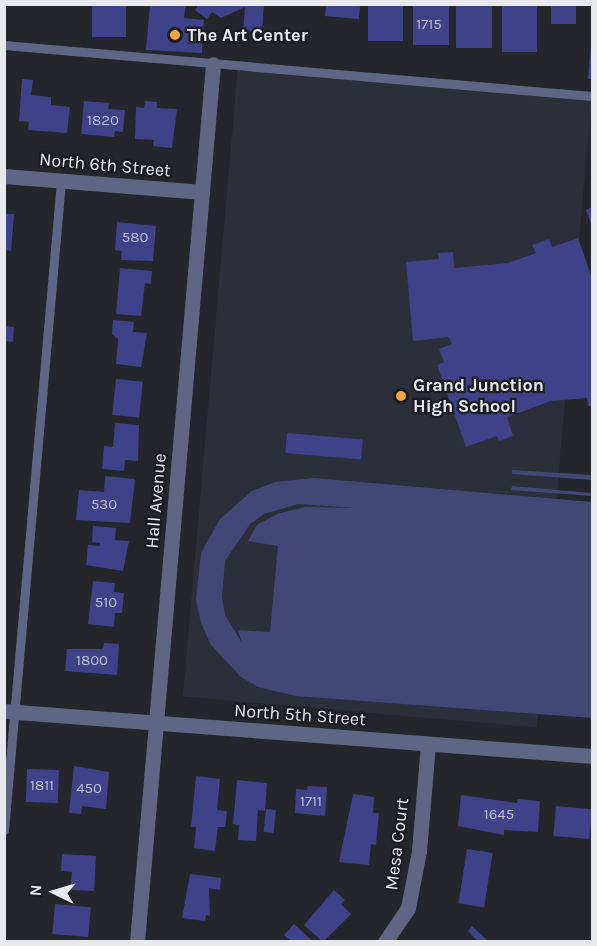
<!DOCTYPE html>
<style>
body{margin:0}
#map{position:relative;width:597px;height:946px;overflow:hidden;background:#25262b;font-family:Karla,sans-serif}
div>[style]{position:absolute}
.built>*{inset:0;background:#2c2e39;transform-origin:0 0}
.green>*{inset:0;background:#424778}
.building>*{inset:0;background:#3e4288;transform-origin:0 0}
.service>*{height:9px;margin:-4.5px;padding:0 4.5px;transform-origin:4.5px;border-radius:4.5px;background:#606586}
.minor>*{height:15px;margin:-7.5px;padding:0 7.5px;transform-origin:7.5px;border-radius:7.5px;background:#606586}
.tertiary>*{height:15px;margin:-7.5px;padding:0 7.5px;transform-origin:7.5px;border-radius:7.5px;background:#606586}
.dots>*{width:16px;height:16px;translate:-50% -50%;box-sizing:border-box;border:3px solid #1c1d22;border-radius:50%}
span{translate:-50% -50%;white-space:nowrap;text-align:center;line-height:1.15;-webkit-text-stroke:4.5px #1c1d22;paint-order:stroke}
.number-label{font-size:15px;color:#bebfd3}
.number-label span{-webkit-text-stroke-width:0}
.poi-label{font-size:18px;color:#e8e9ec;font-weight:700}
.left{translate:0 -50%;text-align:left}
.street-label{font-size:18px;color:#e8e9ec}
.frame{position:absolute;inset:0;border:6px solid #e8e9ec;pointer-events:none}
.north{position:absolute;left:24px;top:862px;width:60px;height:60px;-webkit-text-stroke:4px #1c1d22;paint-order:stroke;rotate:275deg;font-size:16px;font-weight:700;line-height:24px;text-align:center;color:#e8e9ec}
.north::after{content:'';display:block;margin:auto;width:21px;height:27px;background:#e8e9ec;clip-path:polygon(50% 0,100% 100%,50% 72%,0 100%)}
</style>
<div id="map">
<div class="built">
<div style="left:238px;top:66px;width:355px;height:633px;rotate:5deg"></div>
</div>
<div class="green">
<div style="clip-path:polygon(512px 470px,592px 475px,592px 480px,512px 474px)"></div>
<div style="clip-path:polygon(evenodd,314px 478px,592px 502px,592px 718px,296px 696px,258px 687px,241px 677px,211px 645px,201px 623px,196px 599px,201px 553px,220px 519px,252px 491px,275px 482px,314px 478px,298px 504px,356px 508px,305px 507px,277px 514px,257px 525px,248px 541px,278px 546px,270px 632px,238px 630px,242px 643px,225px 615px,222px 597px,225px 561px,250px 524px,264px 514px,298px 504px)"></div>
<div style="clip-path:polygon(512px 486px,592px 493px,592px 496px,511px 490px)"></div>
</div>
<div class="building">
<div style="left:92px;top:4px;width:34px;height:33px"></div>
<div style="clip-path:polygon(150px 4px,186px 4px,184px 18px,204px 20px,202px 53px,146px 50px)"></div>
<div style="clip-path:polygon(199px 4px,264px 4px,262px 32px,243px 31px,245px 7px,221px 18px,212px 12px,207px 19px,195px 10px)"></div>
<div style="clip-path:polygon(326px 4px,360px 4px,359px 19px,325px 16px)"></div>
<div style="left:368px;top:4px;width:35px;height:37px"></div>
<div style="left:413px;top:4px;width:36px;height:41px"></div>
<div style="left:456px;top:4px;width:36px;height:44px"></div>
<div style="left:502px;top:4px;width:35px;height:48px"></div>
<div style="left:551px;top:4px;width:25px;height:20px"></div>
<div style="clip-path:polygon(591px 46px,592px 46px,592px 79px,588px 79px)"></div>
<div style="clip-path:polygon(22px 79px,33px 80px,31px 95px,51px 97px,51px 105px,70px 107px,67px 133px,28px 130px,29px 122px,19px 121px)"></div>
<div style="clip-path:polygon(84px 101px,109px 103px,108px 109px,125px 110px,123px 132px,115px 131px,114px 137px,81px 134px)"></div>
<div style="clip-path:polygon(145px 101px,157px 102px,157px 108px,177px 109px,172px 148px,153px 146px,154px 140px,135px 139px,136px 107px,144px 108px)"></div>
<div style="clip-path:polygon(592px 207px,592px 226px,586px 210px)"></div>
<div style="clip-path:polygon(4px 214px,14px 214px,11px 251px,4px 250px)"></div>
<div style="clip-path:polygon(117px 222px,156px 226px,153px 261px,121px 260px,122px 251px,115px 250px)"></div>
<div style="clip-path:polygon(578px 238px,592px 278px,592px 406px,588px 406px,587px 398px,551px 401px,507px 417px,513px 436px,499px 441px,497px 436px,466px 447px,437px 365px,444px 362px,439px 349px,452px 344px,449px 337px,413px 341px,406px 262px,439px 259px,438px 253px,453px 252px,454px 268px,508px 263px,536px 253px,532px 245px,549px 239px,552px 247px)"></div>
<div style="clip-path:polygon(120px 268px,152px 271px,151px 284px,145px 283px,141px 316px,116px 314px)"></div>
<div style="clip-path:polygon(113px 320px,134px 322px,133px 332px,147px 333px,141px 367px,116px 364px,118px 339px,112px 334px)"></div>
<div style="clip-path:polygon(4px 326px,14px 327px,13px 342px,4px 341px)"></div>
<div style="left:116px;top:379px;width:27px;height:36px;rotate:6deg"></div>
<div style="clip-path:polygon(115px 423px,139px 425px,138px 461px,125px 460px,124px 471px,102px 469px,104px 446px,113px 447px)"></div>
<div style="left:287px;top:433px;width:76px;height:20px;rotate:5deg"></div>
<div style="clip-path:polygon(105px 476px,135px 479px,130px 523px,76px 520px,79px 490px,104px 492px)"></div>
<div style="clip-path:polygon(93px 526px,116px 528px,115px 540px,129px 541px,123px 571px,86px 565px,88px 545px,100px 546px,100px 543px,92px 542px)"></div>
<div style="clip-path:polygon(93px 581px,115px 583px,114px 592px,124px 593px,122px 613px,115px 613px,114px 627px,88px 624px)"></div>
<div style="clip-path:polygon(104px 643px,119px 644px,117px 675px,65px 671px,67px 649px,103px 649px)"></div>
<div style="clip-path:polygon(74px 766px,109px 772px,106px 809px,82px 806px,81px 814px,69px 813px)"></div>
<div style="left:27px;top:769px;width:32px;height:33px;rotate:2deg"></div>
<div style="clip-path:polygon(196px 776px,220px 779px,217px 810px,227px 811px,225px 827px,218px 827px,215px 851px,194px 848px,196px 827px,191px 827px)"></div>
<div style="clip-path:polygon(237px 780px,267px 783px,265px 811px,258px 810px,256px 841px,238px 840px,239px 825px,233px 824px)"></div>
<div style="clip-path:polygon(308px 786px,327px 787px,325px 816px,295px 813px,296px 789px,307px 790px)"></div>
<div style="clip-path:polygon(353px 794px,374px 797px,373px 813px,379px 813px,376px 845px,371px 844px,369px 865px,339px 862px)"></div>
<div style="clip-path:polygon(461px 795px,517px 803px,518px 799px,540px 801px,538px 832px,504px 830px,504px 835px,458px 826px)"></div>
<div style="left:556px;top:806px;width:36px;height:30px;rotate:5deg"></div>
<div style="left:266px;top:809px;width:10px;height:23px;rotate:6deg"></div>
<div style="left:467px;top:849px;width:26px;height:55px;rotate:9deg"></div>
<div style="clip-path:polygon(62px 854px,96px 856px,94px 891px,70px 890px,72px 872px,61px 871px)"></div>
<div style="clip-path:polygon(190px 874px,221px 878px,220px 890px,209px 888px,210px 916px,206px 915px,205px 921px,182px 918px)"></div>
<div style="clip-path:polygon(334px 890px,345px 900px,341px 904px,351px 914px,323px 942px,304px 925px)"></div>
<div style="left:55px;top:904px;width:36px;height:30px;rotate:5deg"></div>
<div style="clip-path:polygon(294px 924px,306px 935px,313px 942px,292px 942px,284px 935px)"></div>
<div style="clip-path:polygon(472px 926px,489px 942px,478px 942px,468px 931px)"></div>
</div>
<div class="service">
<div style="left:4px;top:45px;width:590px;rotate:4.96deg"></div>
<div style="left:4px;top:830px;width:651px;rotate:-84.98deg"></div>
</div>
<div class="minor">
<div style="left:4px;top:176px;width:199px;rotate:4.6deg"></div>
<div style="left:137px;top:942px;width:881px;rotate:-85.05deg"></div>
<div style="left:385px;top:942px;width:41px;rotate:-55.9deg"></div>
<div style="left:408px;top:908px;width:58px;rotate:-79.1deg"></div>
<div style="left:419px;top:851px;width:107px;rotate:-85.2deg"></div>
</div>
<div class="tertiary">
<div style="left:4px;top:711px;width:590px;rotate:4.38deg"></div>
</div>
<div class="dots">
<div style="left:175px;top:35px;background:#f3a443"></div>
<div style="left:401px;top:396px;background:#f3a443"></div>
</div>
<div class="number-label">
<span style="left:429px;top:25px">1715</span>
<span style="left:103px;top:121px">1820</span>
<span style="left:135px;top:238px">580</span>
<span style="left:104px;top:505px">530</span>
<span style="left:106px;top:603px">510</span>
<span style="left:92px;top:661px">1800</span>
<span style="left:42px;top:786px">1811</span>
<span style="left:89px;top:789px">450</span>
<span style="left:311px;top:802px">1711</span>
<span style="left:499px;top:815px">1645</span>
</div>
<div class="poi-label">
<span class="left" style="left:187px;top:35px">The Art Center</span>
<span class="left" style="left:413px;top:396px">Grand Junction<br>High School</span>
</div>
<div class="street-label">
<span style="left:105px;top:165px;rotate:5deg">North 6th Street</span>
<span style="left:156px;top:501px;rotate:-85deg">Hall Avenue</span>
<span style="left:300px;top:715px;rotate:4deg">North 5th Street</span>
<span style="left:397px;top:844px;rotate:-83deg">Mesa Court</span>
</div>
<div class="frame"></div>
<div class="north">N</div>
</div>
